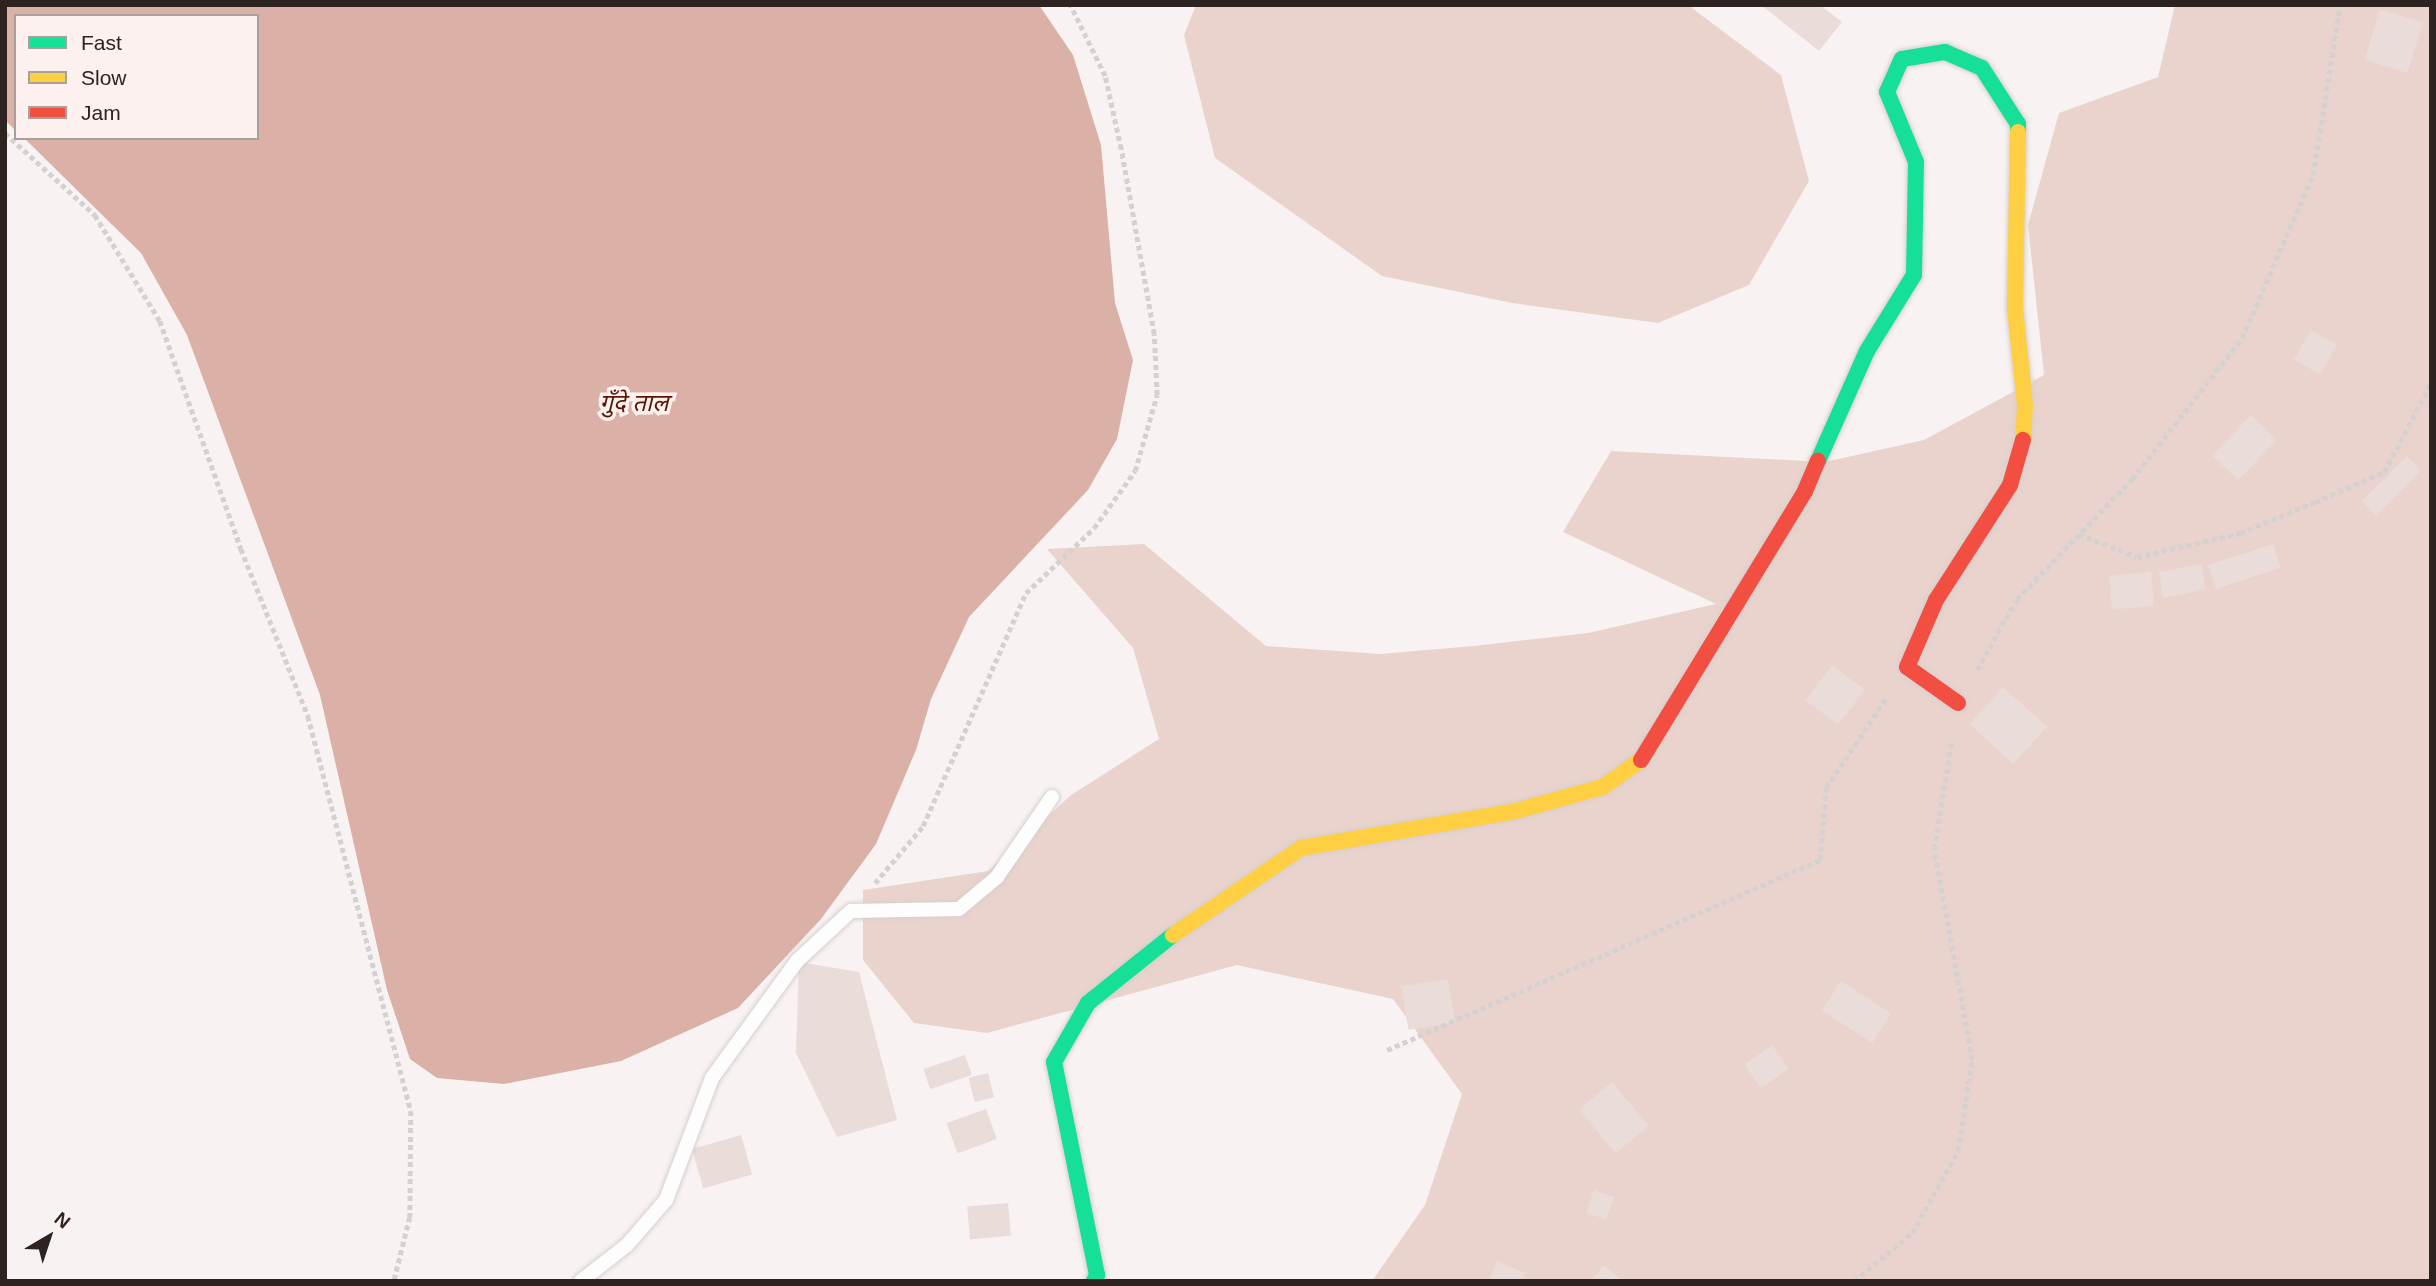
<!DOCTYPE html>
<meta charset="utf-8">
<style>
body{margin:0}
#map{position:relative;width:2436px;height:1286px;overflow:hidden;background:#f8f3f2;font-family:Helvetica,"Noto Sans Devanagari",sans-serif}
div>[style]{position:absolute}
.green>*{inset:0;background:#ead3cd}
.water>*{inset:0;background:#dbb0a6}
.building>*{inset:0;background:#eadcd9;transform-origin:0 0}
.path>*{height:4.5px;margin-top:-2.25px;transform-origin:0;background:repeating-linear-gradient(90deg,#d3d1d1 0 5px,transparent 0 8.5px)}
.roads{filter:drop-shadow(0 0 2px #d7cfcc) drop-shadow(0 0 2px #d7cfcc)}
.lane>*{height:14px;margin:-7px;padding:0 7px;transform-origin:7px;border-radius:7px;background:#fefdfd}
.fast>*{height:16px;margin:-8px;padding:0 8px;transform-origin:8px;border-radius:8px;background:#16e098}
.slow>*{height:16px;margin:-8px;padding:0 8px;transform-origin:8px;border-radius:8px;background:#ffcf43}
.jam>*{height:16px;margin:-8px;padding:0 8px;transform-origin:8px;border-radius:8px;background:#f24e42}
span{translate:-50% -50%;white-space:nowrap;text-align:center;line-height:1.15;-webkit-text-stroke:7px #fcf1ee;paint-order:stroke}
.water-label{font-size:24px;color:#5c1606;font-style:italic}
.frame{position:absolute;inset:0;border:7px solid #2d2321;pointer-events:none}
.legend{position:absolute;left:14px;top:14px;width:245px;height:126px;box-sizing:border-box;background:#fcf1ee;border:2px solid #a99f9c;margin:0;padding:9px 12px;list-style:none;font-size:21px;color:#2d2321}
.legend li{display:flex;align-items:center;gap:14px;height:35px}
.legend b{width:35px;border:2px solid #a99f9c}
.north{position:absolute;left:14px;top:1202px;width:70px;height:70px;-webkit-text-stroke:5px #fcf1ee;paint-order:stroke;rotate:39deg;font-size:19px;font-weight:700;line-height:28px;text-align:center;color:#2d2321}
.north::after{content:'';display:block;margin:auto;width:24px;height:32px;background:#2d2321;clip-path:polygon(50% 0,100% 100%,50% 72%,0 100%)}
</style>
<div id="map">
<div class="green">
<div style="clip-path:polygon(1196px 5px,1688px 5px,1781px 75px,1809px 181px,1749px 285px,1658px 323px,1512px 303px,1382px 276px,1215px 158px,1184px 35px)"></div>
<div style="clip-path:polygon(2175px 5px,2431px 5px,2431px 1281px,1372px 1281px,1425px 1205px,1462px 1094px,1393px 999px,1237px 965px,987px 1033px,914px 1023px,863px 960px,863px 890px,988px 871px,1071px 795px,1159px 739px,1133px 648px,1047px 549px,1144px 544px,1266px 646px,1380px 654px,1474px 646px,1588px 633px,1716px 604px,1563px 532px,1611px 451px,1825px 462px,1924px 440px,2044px 375px,2028px 225px,2059px 113px,2158px 77px)"></div>
</div>
<div class="water">
<div style="clip-path:polygon(5px 5px,1039px 5px,1073px 55px,1101px 145px,1115px 303px,1133px 360px,1117px 439px,1088px 490px,969px 617px,931px 699px,916px 750px,876px 844px,821px 919px,738px 1008px,621px 1061px,504px 1084px,437px 1078px,410px 1059px,387px 990px,320px 695px,187px 335px,141px 253px,24px 138px,257px 138px,257px 16px,16px 16px,16px 131px,5px 120px)"></div>
</div>
<div class="building">
<div style="clip-path:polygon(1761px 5px,1820px 5px,1842px 22px,1819px 51px)"></div>
<div style="left:2380px;top:9px;width:45px;height:53px;rotate:17deg"></div>
<div style="left:2311px;top:330px;width:30px;height:34px;rotate:30deg"></div>
<div style="left:2251px;top:415px;width:36px;height:56px;rotate:44deg"></div>
<div style="left:2407px;top:456px;width:20px;height:64px;rotate:45deg"></div>
<div style="left:2273px;top:544px;width:25px;height:68px;rotate:72deg"></div>
<div style="left:2201px;top:564px;width:26px;height:43px;rotate:79deg"></div>
<div style="left:2151px;top:572px;width:34px;height:42px;rotate:85deg"></div>
<div style="left:1832px;top:665px;width:41px;height:44px;rotate:37deg"></div>
<div style="left:2003px;top:687px;width:59px;height:50px;rotate:42deg"></div>
<div style="clip-path:polygon(799px 962px,859px 972px,897px 1120px,837px 1137px,796px 1053px)"></div>
<div style="left:1448px;top:979px;width:44px;height:47px;rotate:81deg"></div>
<div style="left:1841px;top:981px;width:60px;height:35px;rotate:33deg"></div>
<div style="left:1772px;top:1045px;width:29px;height:34px;rotate:55deg"></div>
<div style="left:965px;top:1055px;width:21px;height:44px;rotate:71deg"></div>
<div style="left:988px;top:1073px;width:25px;height:20px;rotate:76deg"></div>
<div style="left:1612px;top:1082px;width:57px;height:43px;rotate:50deg"></div>
<div style="left:986px;top:1109px;width:32px;height:42px;rotate:70deg"></div>
<div style="left:741px;top:1135px;width:41px;height:51px;rotate:74deg"></div>
<div style="left:1594px;top:1190px;width:21px;height:24px;rotate:19deg"></div>
<div style="left:1008px;top:1203px;width:33px;height:41px;rotate:85deg"></div>
<div style="clip-path:polygon(1497px 1261px,1525px 1273px,1521px 1281px,1489px 1281px)"></div>
<div style="clip-path:polygon(1604px 1265px,1623px 1281px,1591px 1281px)"></div>
</div>
<div class="path">
<div style="left:5px;top:133px;width:122px;rotate:42.3deg"></div>
<div style="left:95px;top:215px;width:124px;rotate:58.5deg"></div>
<div style="left:160px;top:321px;width:242px;rotate:70.4deg"></div>
<div style="left:241px;top:549px;width:180px;rotate:68.1deg"></div>
<div style="left:308px;top:716px;width:408px;rotate:75.4deg"></div>
<div style="left:411px;top:1111px;width:106px;rotate:90.5deg"></div>
<div style="left:410px;top:1217px;width:66px;rotate:104deg"></div>
<div style="left:2079px;top:534px;width:62px;rotate:21.6deg"></div>
<div style="left:2137px;top:557px;width:106px;rotate:-13.1deg"></div>
<div style="left:2240px;top:533px;width:81px;rotate:-22.5deg"></div>
<div style="left:2315px;top:502px;width:75px;rotate:-23.5deg"></div>
<div style="left:2384px;top:472px;width:101px;rotate:-62.2deg"></div>
<div style="left:1977px;top:670px;width:81px;rotate:-60.6deg"></div>
<div style="left:2017px;top:599px;width:166px;rotate:-46.2deg"></div>
<div style="left:2132px;top:479px;width:179px;rotate:-52deg"></div>
<div style="left:2242px;top:338px;width:178px;rotate:-66.5deg"></div>
<div style="left:2313px;top:175px;width:172px;rotate:-81deg"></div>
<div style="left:875px;top:883px;width:75px;rotate:-49.9deg"></div>
<div style="left:923px;top:826px;width:255px;rotate:-66.2deg"></div>
<div style="left:1026px;top:593px;width:94px;rotate:-43.7deg"></div>
<div style="left:1094px;top:528px;width:70px;rotate:-54.3deg"></div>
<div style="left:1135px;top:471px;width:79px;rotate:-73.9deg"></div>
<div style="left:1157px;top:395px;width:61px;rotate:-92.8deg"></div>
<div style="left:1154px;top:334px;width:188px;rotate:-100.1deg"></div>
<div style="left:1121px;top:149px;width:75px;rotate:-102.4deg"></div>
<div style="left:1105px;top:76px;width:79px;rotate:-116.2deg"></div>
<div style="left:1387px;top:1050px;width:473px;rotate:-23.7deg"></div>
<div style="left:1820px;top:860px;width:72px;rotate:-85.2deg"></div>
<div style="left:1826px;top:788px;width:110px;rotate:-56.2deg"></div>
<div style="left:1854px;top:1281px;width:75px;rotate:-39.6deg"></div>
<div style="left:1912px;top:1233px;width:94px;rotate:-60.7deg"></div>
<div style="left:1958px;top:1151px;width:92px;rotate:-81.3deg"></div>
<div style="left:1972px;top:1060px;width:214px;rotate:-100.2deg"></div>
<div style="left:1934px;top:849px;width:110px;rotate:-80.6deg"></div>
</div>
<div class="roads">
<div class="lane">
<div style="left:581px;top:1281px;width:58px;rotate:-38deg"></div>
<div style="left:627px;top:1245px;width:60px;rotate:-49.1deg"></div>
<div style="left:666px;top:1200px;width:130px;rotate:-69.3deg"></div>
<div style="left:712px;top:1078px;width:145px;rotate:-54deg"></div>
<div style="left:797px;top:961px;width:74px;rotate:-42.8deg"></div>
<div style="left:851px;top:911px;width:108px;rotate:-1.1deg"></div>
<div style="left:959px;top:909px;width:50px;rotate:-40.1deg"></div>
<div style="left:997px;top:877px;width:97px;rotate:-55.5deg"></div>
</div>
<div class="fast">
<div style="left:1818px;top:461px;width:120px;rotate:-66deg"></div>
<div style="left:1867px;top:351px;width:89px;rotate:-58.3deg"></div>
<div style="left:1914px;top:275px;width:113px;rotate:-89deg"></div>
<div style="left:1916px;top:162px;width:76px;rotate:-112.5deg"></div>
<div style="left:1887px;top:92px;width:36px;rotate:-66deg"></div>
<div style="left:1902px;top:59px;width:44px;rotate:-9.2deg"></div>
<div style="left:1945px;top:52px;width:40px;rotate:23.4deg"></div>
<div style="left:1982px;top:68px;width:67px;rotate:57.3deg"></div>
<div style="left:2018px;top:124px;width:8px;rotate:90deg"></div>
<div style="left:1094px;top:1281px;width:7px;rotate:-63deg"></div>
<div style="left:1097px;top:1275px;width:217px;rotate:-101.4deg"></div>
<div style="left:1054px;top:1062px;width:68px;rotate:-60deg"></div>
<div style="left:1088px;top:1003px;width:109px;rotate:-38.7deg"></div>
</div>
<div class="slow">
<div style="left:2018px;top:132px;width:176px;rotate:91deg"></div>
<div style="left:2015px;top:308px;width:98px;rotate:84.1deg"></div>
<div style="left:2025px;top:405px;width:35px;rotate:93deg"></div>
<div style="left:1173px;top:935px;width:155px;rotate:-34.2deg"></div>
<div style="left:1301px;top:848px;width:214px;rotate:-9.7deg"></div>
<div style="left:1512px;top:812px;width:94px;rotate:-15.4deg"></div>
<div style="left:1603px;top:787px;width:47px;rotate:-35.4deg"></div>
</div>
<div class="jam">
<div style="left:1958px;top:703px;width:62px;rotate:-144.8deg"></div>
<div style="left:1907px;top:667px;width:73px;rotate:-66.6deg"></div>
<div style="left:1936px;top:600px;width:137px;rotate:-57.2deg"></div>
<div style="left:2010px;top:485px;width:47px;rotate:-73.9deg"></div>
<div style="left:1641px;top:760px;width:315px;rotate:-58.6deg"></div>
<div style="left:1805px;top:491px;width:33px;rotate:-67deg"></div>
</div>
</div>
<div class="water-label">
<span style="left:634px;top:403px">गुँदे ताल</span>
</div>
<div class="frame"></div>
<ul class="legend">
<li><b style="height:9px;background:#16e098"></b>Fast</li>
<li><b style="height:9px;background:#ffcf43"></b>Slow</li>
<li><b style="height:9px;background:#f24e42"></b>Jam</li>
</ul>
<div class="north">N</div>
</div>
